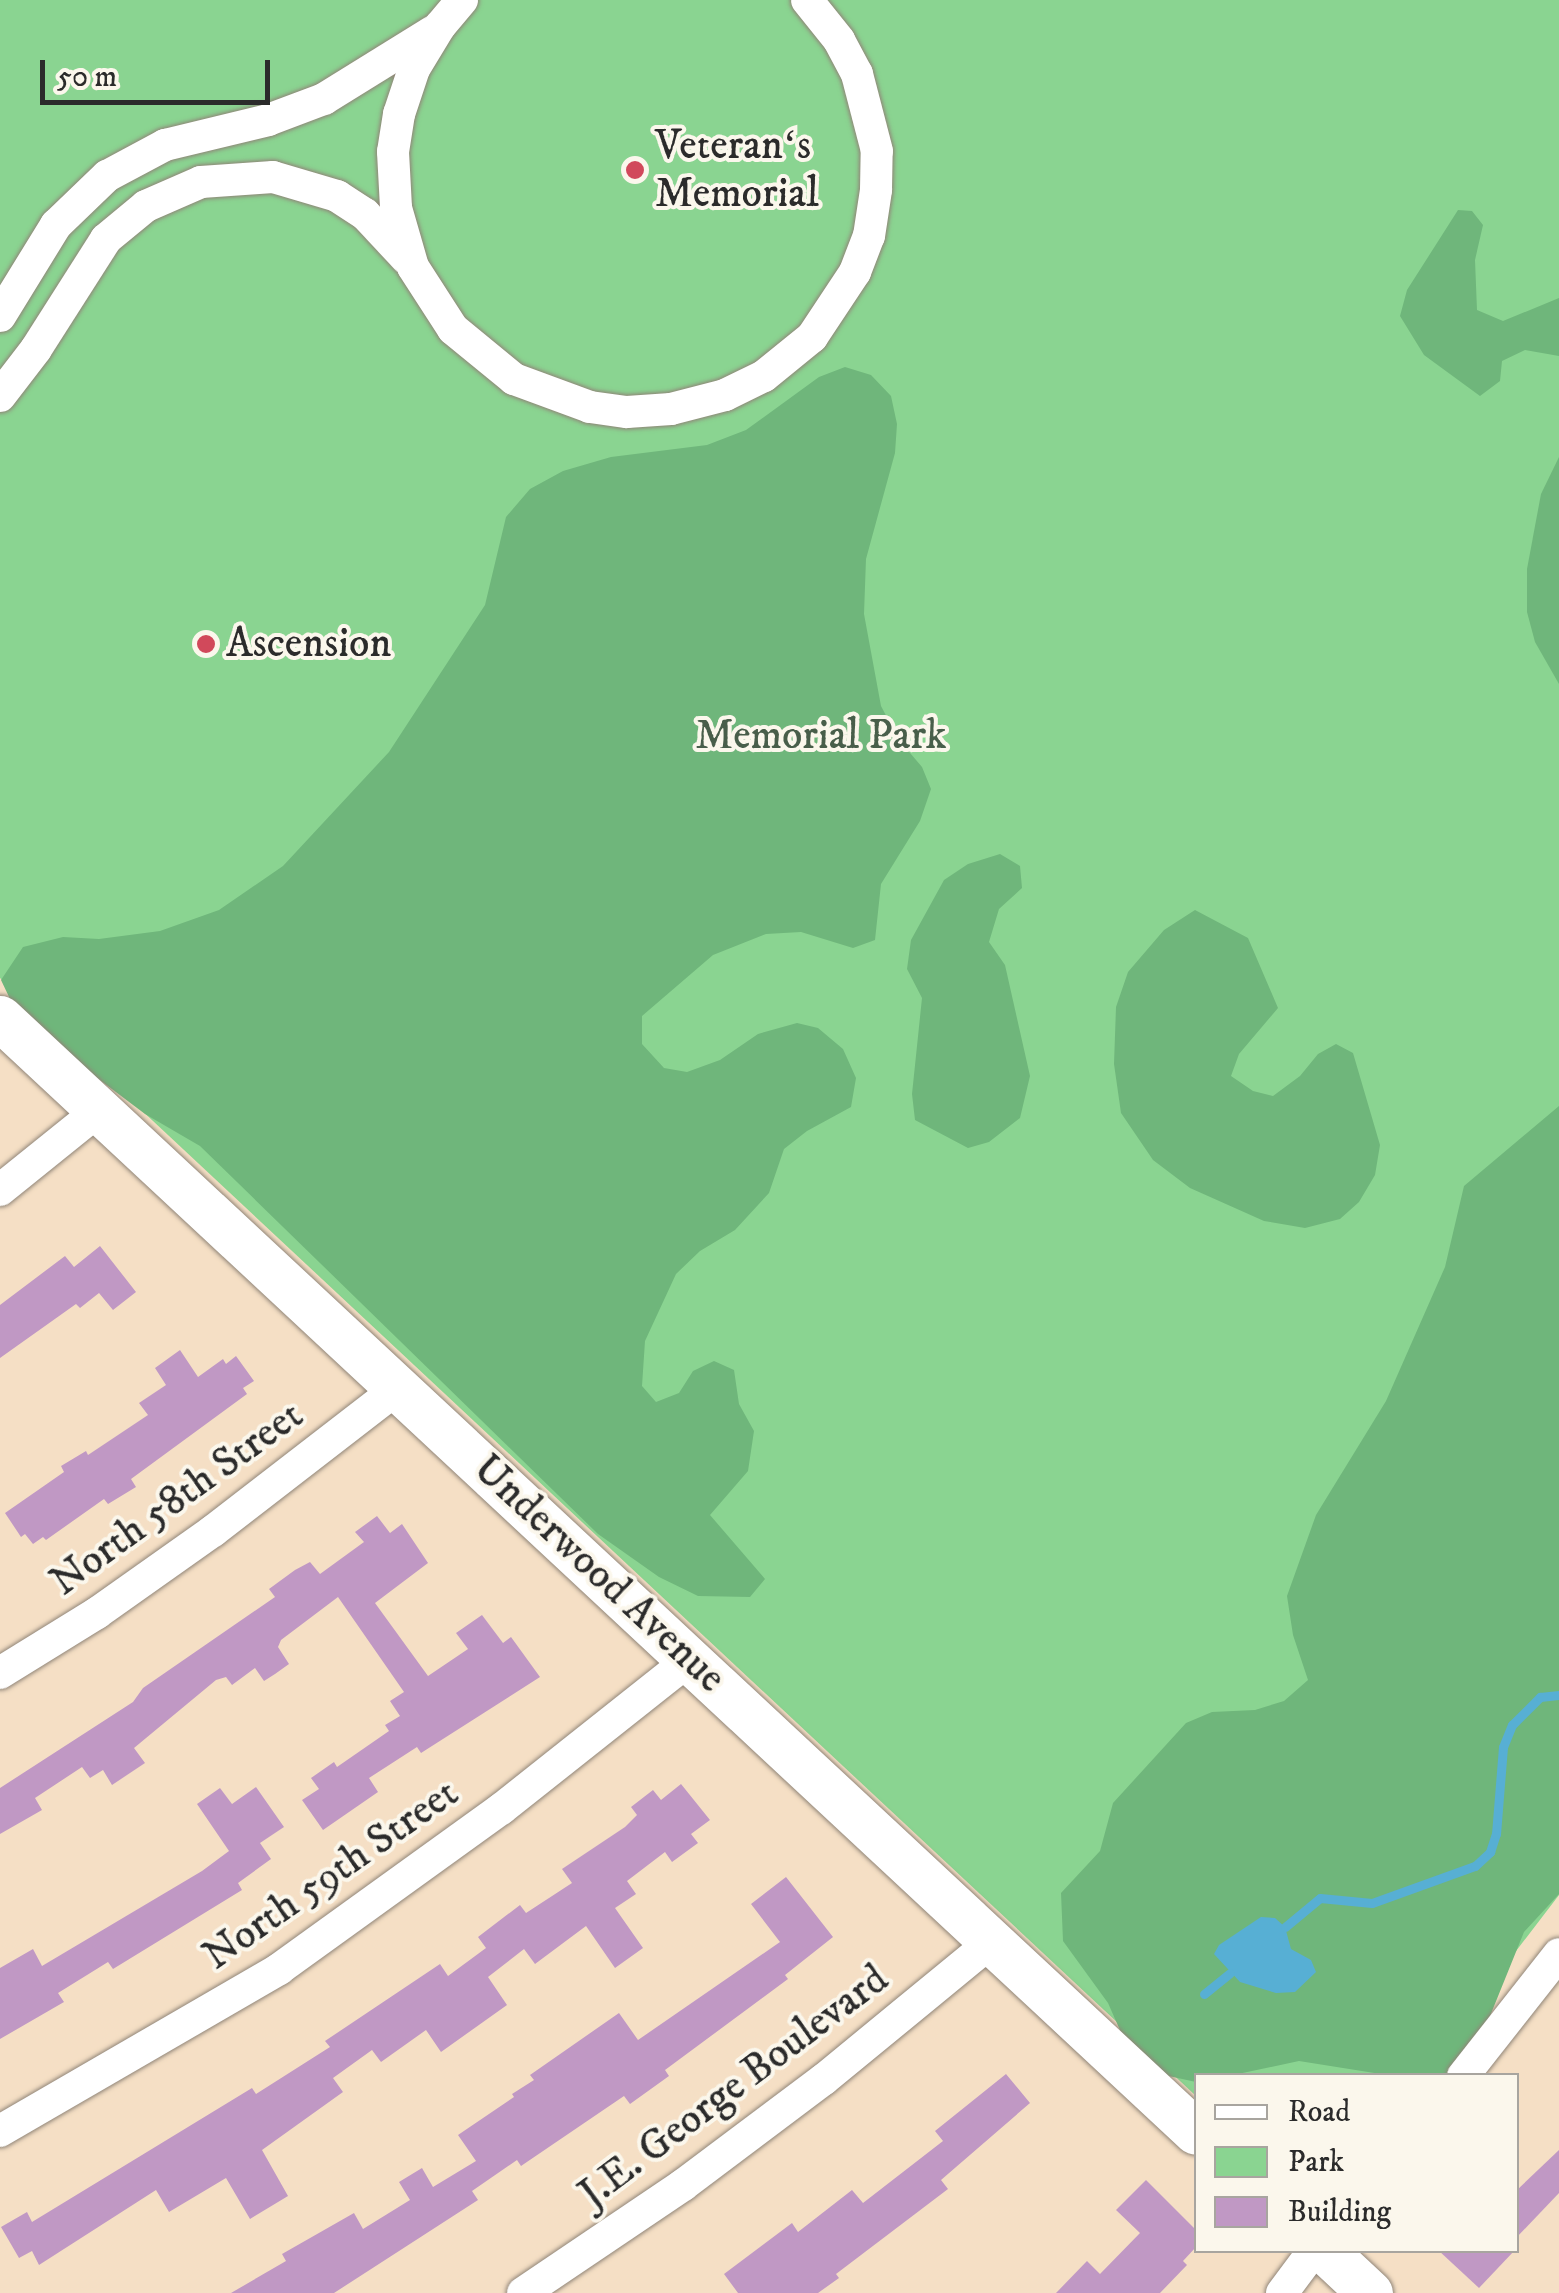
<!DOCTYPE html>
<meta charset="utf-8">
<style>
body{margin:0}
#map{position:relative;width:1559px;height:2293px;overflow:hidden;background:#f5dfc5;font-family:"IM FELL DW Pica",serif}
div>[style]{position:absolute}
.green>*{inset:0;background:#8ad491}
.forest>*{inset:0;background:#6fb67b}
.water>*{inset:0;background:#57afd4}
.stream>*{height:9px;margin:-4.5px;padding:0 4.5px;transform-origin:4.5px;border-radius:4.5px;background:#57afd4}
.building>*{inset:0;background:#c098c4}
.roads{filter:drop-shadow(0 0 2px #908578) drop-shadow(0 0 2px #908578)}
.minor>*{height:32px;margin:-16px;padding:0 16px;transform-origin:16px;border-radius:16px;background:#fff}
.secondary>*{height:45px;margin:-22.5px;padding:0 22.5px;transform-origin:22.5px;border-radius:22.5px;background:#fff}
.dots>*{width:28px;height:28px;translate:-50% -50%;box-sizing:border-box;border:5px solid #fbf7ec;border-radius:50%}
span{translate:-50% -50%;white-space:nowrap;text-align:center;line-height:1.15;-webkit-text-stroke:8px #fbf7ec;paint-order:stroke}
.poi-label{font-size:42px;color:#2b2b2b}
.left{translate:0 -50%;text-align:left}
.park-label{font-size:42px;color:#485e4a}
.street-label{font-size:42px;color:#2b2b2b}
.legend{position:absolute;left:1194px;top:2073px;width:325px;height:180px;box-sizing:border-box;background:#fbf7ec;border:2px solid #a8a59f;margin:0;padding:12px 18px;list-style:none;font-size:30px;color:#2b2b2b}
.legend li{display:flex;align-items:center;gap:20px;height:50px}
.legend b{width:50px;border:2px solid #a8a59f}
.scale{position:absolute;left:40px;top:60px;width:230px;height:45px;box-sizing:border-box;border:5px solid #2b2b2b;border-top:0;padding-left:12px;font-size:30px;line-height:35px;white-space:nowrap;color:#2b2b2b;-webkit-text-stroke:8px #fbf7ec;paint-order:stroke}
</style>
<div id="map">
<div class="green">
<div style="clip-path:polygon(0 0,1559px 0,1559px 1895px,1421px 2075px,1196px 2076px,1196px 2096px,0 978px)"></div>
</div>
<div class="forest">
<div style="clip-path:polygon(1458px 210px,1472px 211px,1483px 225px,1475px 260px,1477px 310px,1503px 321px,1559px 298px,1559px 356px,1525px 350px,1502px 361px,1500px 381px,1480px 396px,1424px 355px,1400px 316px,1407px 290px)"></div>
<div style="clip-path:polygon(845px 367px,871px 375px,891px 396px,897px 424px,895px 453px,866px 559px,864px 614px,881px 706px,899px 740px,922px 767px,931px 789px,920px 821px,881px 884px,875px 940px,853px 948px,801px 932px,766px 934px,713px 955px,642px 1016px,642px 1044px,664px 1068px,687px 1072px,720px 1060px,758px 1034px,797px 1023px,818px 1028px,843px 1049px,856px 1078px,851px 1107px,807px 1131px,784px 1149px,769px 1193px,735px 1230px,700px 1251px,676px 1274px,645px 1341px,642px 1386px,656px 1402px,679px 1393px,693px 1371px,714px 1361px,734px 1370px,739px 1404px,754px 1431px,748px 1471px,710px 1515px,765px 1579px,750px 1597px,698px 1596px,659px 1577px,598px 1534px,200px 1146px,145px 1114px,80px 1065px,10px 999px,1px 980px,23px 947px,63px 937px,99px 939px,160px 931px,219px 910px,283px 866px,389px 752px,485px 605px,506px 517px,530px 489px,563px 471px,611px 457px,707px 445px,746px 430px,819px 377px)"></div>
<div style="clip-path:polygon(1559px 457px,1559px 684px,1535px 642px,1527px 612px,1527px 569px,1541px 494px)"></div>
<div style="clip-path:polygon(1000px 854px,1020px 866px,1022px 888px,999px 909px,989px 942px,1005px 965px,1030px 1076px,1020px 1118px,989px 1142px,968px 1148px,915px 1120px,912px 1094px,922px 998px,907px 969px,911px 940px,944px 880px,968px 864px)"></div>
<div style="clip-path:polygon(1195px 910px,1248px 938px,1278px 1008px,1239px 1054px,1231px 1076px,1253px 1091px,1273px 1096px,1300px 1076px,1318px 1054px,1336px 1044px,1353px 1053px,1380px 1145px,1375px 1175px,1359px 1202px,1340px 1219px,1305px 1228px,1264px 1221px,1190px 1188px,1153px 1160px,1121px 1113px,1114px 1064px,1116px 1007px,1128px 972px,1164px 930px)"></div>
<div style="clip-path:polygon(1559px 1106px,1559px 1894px,1524px 1932px,1486px 2026px,1446px 2075px,1387px 2075px,1299px 2061px,1233px 2075px,1196px 2076px,1196px 2082px,1164px 2075px,1123px 2037px,1108px 2003px,1063px 1941px,1061px 1893px,1100px 1851px,1113px 1803px,1186px 1723px,1212px 1712px,1255px 1710px,1284px 1701px,1308px 1680px,1293px 1635px,1287px 1596px,1316px 1515px,1386px 1401px,1445px 1267px,1464px 1186px)"></div>
</div>
<div class="water">
<div style="clip-path:polygon(1261px 1917px,1275px 1918px,1285px 1927px,1291px 1949px,1311px 1960px,1316px 1972px,1295px 1992px,1276px 1993px,1240px 1982px,1214px 1954px,1219px 1945px)"></div>
</div>
<div class="stream">
<div style="left:1285px;top:1927px;width:45px;rotate:-39.6deg"></div>
<div style="left:1320px;top:1898px;width:52px;rotate:5.5deg"></div>
<div style="left:1372px;top:1903px;width:109px;rotate:-19.8deg"></div>
<div style="left:1475px;top:1866px;width:21px;rotate:-43deg"></div>
<div style="left:1490px;top:1852px;width:19px;rotate:-72deg"></div>
<div style="left:1496px;top:1834px;width:87px;rotate:-85.4deg"></div>
<div style="left:1503px;top:1747px;width:24px;rotate:-68deg"></div>
<div style="left:1512px;top:1725px;width:40px;rotate:-45deg"></div>
<div style="left:1540px;top:1697px;width:19px;rotate:-6deg"></div>
<div style="left:1204px;top:1994px;width:33px;rotate:-39deg"></div>
</div>
<div class="building">
<div style="clip-path:polygon(100px 1246px,136px 1292px,113px 1310px,99px 1293px,80px 1308px,76px 1304px,0 1358px,0 1305px,65px 1256px,74px 1267px)"></div>
<div style="clip-path:polygon(180px 1350px,198px 1377px,223px 1359px,226px 1364px,236px 1356px,254px 1381px,243px 1388px,247px 1394px,131px 1479px,136px 1487px,108px 1504px,104px 1499px,46px 1540px,43px 1537px,33px 1544px,25px 1534px,21px 1537px,5px 1513px,64px 1472px,61px 1466px,86px 1451px,88px 1455px,148px 1415px,139px 1403px,166px 1385px,155px 1368px)"></div>
<div style="clip-path:polygon(377px 1516px,390px 1533px,402px 1524px,428px 1563px,375px 1603px,428px 1676px,468px 1649px,456px 1633px,482px 1615px,503px 1643px,511px 1637px,540px 1677px,421px 1753px,417px 1747px,369px 1778px,378px 1792px,323px 1830px,302px 1800px,319px 1789px,311px 1778px,334px 1762px,337px 1767px,389px 1731px,385px 1725px,400px 1716px,390px 1701px,404px 1692px,338px 1597px,281px 1640px,278px 1647px,289px 1664px,275px 1674px,264px 1681px,255px 1668px,232px 1685px,226px 1677px,216px 1680px,134px 1748px,145px 1763px,112px 1785px,103px 1770px,90px 1778px,82px 1767px,35px 1798px,42px 1810px,0 1834px,0 1788px,133px 1702px,143px 1688px,275px 1597px,269px 1589px,295px 1570px,310px 1562px,320px 1574px,364px 1542px,355px 1532px)"></div>
<div style="clip-path:polygon(681px 1784px,710px 1820px,691px 1834px,698px 1843px,672px 1862px,665px 1852px,627px 1881px,636px 1894px,615px 1908px,643px 1948px,615px 1968px,586px 1926px,535px 1964px,524px 1949px,488px 1977px,507px 2005px,441px 2052px,426px 2030px,381px 2062px,372px 2050px,333px 2078px,343px 2092px,262px 2150px,288px 2196px,250px 2219px,226px 2178px,169px 2212px,156px 2190px,39px 2265px,32px 2251px,19px 2258px,1px 2227px,27px 2212px,32px 2222px,252px 2088px,256px 2094px,330px 2047px,325px 2041px,440px 1964px,448px 1976px,486px 1948px,478px 1937px,520px 1905px,526px 1913px,572px 1883px,562px 1869px,625px 1827px,637px 1815px,631px 1807px,653px 1790px,661px 1800px)"></div>
<div style="clip-path:polygon(256px 1787px,284px 1827px,260px 1843px,271px 1859px,238px 1883px,242px 1890px,113px 1969px,108px 1962px,58px 1993px,64px 2002px,0 2039px,0 1968px,33px 1949px,42px 1966px,202px 1871px,229px 1851px,197px 1804px,220px 1788px,232px 1804px)"></div>
<div style="clip-path:polygon(786px 1877px,833px 1937px,785px 1975px,788px 1979px,665px 2070px,669px 2076px,630px 2104px,624px 2096px,521px 2166px,517px 2160px,472px 2191px,478px 2200px,334px 2293px,231px 2293px,286px 2261px,282px 2254px,354px 2213px,363px 2229px,410px 2200px,399px 2182px,422px 2168px,433px 2187px,476px 2161px,458px 2135px,514px 2097px,512px 2094px,534px 2080px,530px 2075px,619px 2013px,638px 2040px,780px 1942px,751px 1904px)"></div>
<div style="clip-path:polygon(1006px 2074px,1030px 2103px,941px 2180px,948px 2189px,836px 2274px,839px 2278px,818px 2293px,738px 2293px,724px 2274px,792px 2223px,798px 2232px,852px 2190px,863px 2203px,943px 2141px,935px 2131px)"></div>
<div style="clip-path:polygon(1559px 2150px,1559px 2193px,1516px 2238px,1516px 2191px)"></div>
<div style="clip-path:polygon(1146px 2180px,1196px 2230px,1196px 2247px,1183px 2261px,1187px 2265px,1160px 2293px,1056px 2293px,1087px 2261px,1100px 2274px,1140px 2233px,1116px 2210px)"></div>
<div style="clip-path:polygon(1438px 2250px,1515px 2250px,1479px 2288px)"></div>
</div>
<div class="roads">
<div class="minor">
<div style="left:462px;top:0;width:34px;rotate:130deg"></div>
<div style="left:440px;top:26px;width:50px;rotate:121.2deg"></div>
<div style="left:414px;top:69px;width:47px;rotate:108.4deg"></div>
<div style="left:399px;top:114px;width:38px;rotate:99deg"></div>
<div style="left:393px;top:152px;width:56px;rotate:86.9deg"></div>
<div style="left:396px;top:208px;width:61px;rotate:73.9deg"></div>
<div style="left:413px;top:267px;width:74px;rotate:57.2deg"></div>
<div style="left:453px;top:329px;width:79px;rotate:39.3deg"></div>
<div style="left:514px;top:379px;width:81px;rotate:20.2deg"></div>
<div style="left:590px;top:407px;width:37px;rotate:8deg"></div>
<div style="left:627px;top:412px;width:44px;rotate:-3.9deg"></div>
<div style="left:671px;top:409px;width:56px;rotate:-14.5deg"></div>
<div style="left:725px;top:395px;width:43px;rotate:-26deg"></div>
<div style="left:764px;top:376px;width:62px;rotate:-39.1deg"></div>
<div style="left:812px;top:337px;width:78px;rotate:-56.5deg"></div>
<div style="left:855px;top:272px;width:39px;rotate:-69deg"></div>
<div style="left:869px;top:236px;width:47px;rotate:-81.3deg"></div>
<div style="left:876px;top:190px;width:39px;rotate:-89deg"></div>
<div style="left:877px;top:151px;width:80px;rotate:-104.6deg"></div>
<div style="left:857px;top:74px;width:38px;rotate:-118deg"></div>
<div style="left:839px;top:40px;width:51px;rotate:-128.7deg"></div>
<div style="left:0;top:316px;width:107px;rotate:-58.4deg"></div>
<div style="left:56px;top:225px;width:71px;rotate:-43.9deg"></div>
<div style="left:107px;top:176px;width:66px;rotate:-28.1deg"></div>
<div style="left:165px;top:145px;width:106px;rotate:-13.6deg"></div>
<div style="left:268px;top:120px;width:60px;rotate:-20.6deg"></div>
<div style="left:324px;top:99px;width:127px;rotate:-31.8deg"></div>
<div style="left:0;top:396px;width:59px;rotate:-52.5deg"></div>
<div style="left:36px;top:349px;width:130px;rotate:-57.5deg"></div>
<div style="left:106px;top:239px;width:52px;rotate:-39.5deg"></div>
<div style="left:146px;top:206px;width:60px;rotate:-23.6deg"></div>
<div style="left:201px;top:182px;width:72px;rotate:-4deg"></div>
<div style="left:273px;top:177px;width:67px;rotate:16.5deg"></div>
<div style="left:337px;top:196px;width:33px;rotate:33deg"></div>
<div style="left:365px;top:214px;width:60px;rotate:47deg"></div>
<div style="left:0;top:1190px;width:127px;rotate:-38.9deg"></div>
<div style="left:0;top:1673px;width:114px;rotate:-31.7deg"></div>
<div style="left:97px;top:1613px;width:142px;rotate:-35.3deg"></div>
<div style="left:213px;top:1531px;width:235px;rotate:-37.7deg"></div>
<div style="left:1463px;top:2076px;width:155px;rotate:-51.8deg"></div>
<div style="left:0;top:2131px;width:323px;rotate:-30.1deg"></div>
<div style="left:279px;top:1969px;width:274px;rotate:-35.8deg"></div>
<div style="left:501px;top:1809px;width:241px;rotate:-38.4deg"></div>
<div style="left:523px;top:2293px;width:193px;rotate:-34deg"></div>
<div style="left:683px;top:2185px;width:175px;rotate:-36.9deg"></div>
<div style="left:823px;top:2080px;width:217px;rotate:-39.4deg"></div>
<div style="left:1282px;top:2293px;width:54px;rotate:-53.3deg"></div>
</div>
<div class="secondary">
<div style="left:0;top:1018px;width:1634px;rotate:42.97deg"></div>
<div style="left:1324px;top:2250px;width:63px;rotate:43.1deg"></div>
</div>
</div>
<div class="dots">
<div style="left:635px;top:170px;background:#d1495b"></div>
<div style="left:206px;top:644px;background:#d1495b"></div>
</div>
<div class="poi-label">
<span class="left" style="left:655px;top:170px">Veteranʻs<br>Memorial</span>
<span class="left" style="left:226px;top:644px">Ascension</span>
</div>
<div class="park-label">
<span style="left:821px;top:736px">Memorial Park</span>
</div>
<div class="street-label">
<span style="left:177px;top:1499px;rotate:-36deg">North 58th Street</span>
<span style="left:599px;top:1574px;rotate:43deg">Underwood Avenue</span>
<span style="left:331px;top:1875px;rotate:-35deg">North 59th Street</span>
<span style="left:734px;top:2087px;rotate:-37deg">J.E. George Boulevard</span>
</div>
<ul class="legend">
<li><b style="height:12px;background:#fff"></b>Road</li>
<li><b style="height:28px;background:#8ad491"></b>Park</li>
<li><b style="height:28px;background:#c098c4"></b>Building</li>
</ul>
<div class="scale">50 m</div>
</div>
